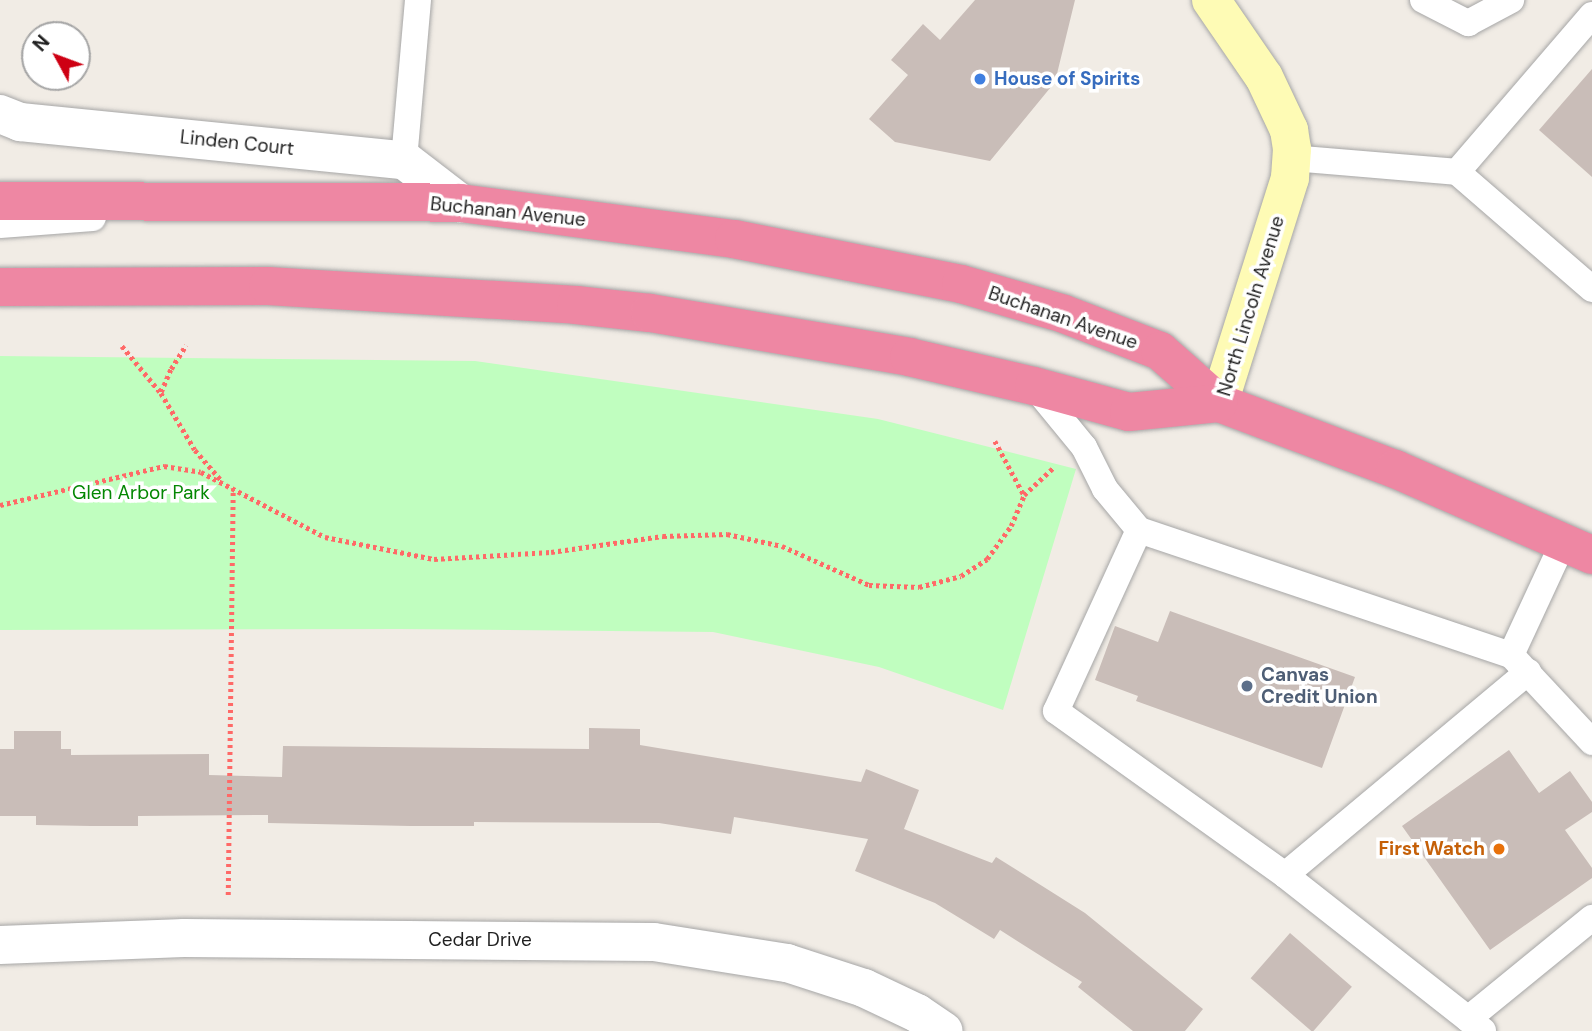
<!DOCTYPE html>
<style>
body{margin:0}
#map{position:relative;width:1592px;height:1031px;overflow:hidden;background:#f1ece5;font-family:"DM Sans",sans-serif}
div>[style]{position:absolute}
.park>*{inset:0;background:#c0febf}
.building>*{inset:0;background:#c9bdb8;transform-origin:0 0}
.path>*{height:4.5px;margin-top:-2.25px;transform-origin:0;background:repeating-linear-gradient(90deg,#ff6967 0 3.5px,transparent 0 7px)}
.roads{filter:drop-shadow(0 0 2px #a6a6a6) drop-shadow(0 0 2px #a6a6a6)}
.lane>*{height:26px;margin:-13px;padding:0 13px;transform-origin:13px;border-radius:13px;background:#fff}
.street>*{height:38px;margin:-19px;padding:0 19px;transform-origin:19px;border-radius:19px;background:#fff}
.secondary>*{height:38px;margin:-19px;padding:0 19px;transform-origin:19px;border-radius:19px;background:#fefbb5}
.highway>*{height:38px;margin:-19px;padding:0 19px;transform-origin:19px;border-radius:19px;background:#ee87a3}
.dots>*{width:19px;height:19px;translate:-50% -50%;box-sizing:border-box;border:4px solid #fff;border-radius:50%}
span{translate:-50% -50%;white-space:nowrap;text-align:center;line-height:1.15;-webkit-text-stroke:7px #fff;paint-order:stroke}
.shop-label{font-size:19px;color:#366cbe;font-weight:700}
.left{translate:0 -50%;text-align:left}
.street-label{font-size:19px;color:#1f1f1f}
.park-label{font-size:19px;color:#048703}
.service-label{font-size:19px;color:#4e5e75;font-weight:700}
.food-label{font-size:19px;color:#c56008;font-weight:700}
.right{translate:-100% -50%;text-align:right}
.north{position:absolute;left:21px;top:21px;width:70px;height:70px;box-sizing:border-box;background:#fff;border:2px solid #a5a5a5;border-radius:50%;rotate:311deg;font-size:19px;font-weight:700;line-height:28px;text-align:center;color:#1f1f1f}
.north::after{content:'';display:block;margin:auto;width:24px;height:32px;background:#ce0013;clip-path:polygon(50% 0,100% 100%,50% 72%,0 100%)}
</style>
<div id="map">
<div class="park">
<div style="clip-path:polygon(0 356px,475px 361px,878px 419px,1076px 469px,1003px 710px,879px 667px,713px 632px,400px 629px,0 630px)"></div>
</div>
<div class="building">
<div style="clip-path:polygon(975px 0,1075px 0,1055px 82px,990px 161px,895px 142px,869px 119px,908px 75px,891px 60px,923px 24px,940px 40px)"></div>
<div style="clip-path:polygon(1592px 69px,1592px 177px,1539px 130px)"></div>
<div style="clip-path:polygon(1170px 611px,1355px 677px,1322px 768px,1136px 701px,1138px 696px,1095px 680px,1115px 626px,1158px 642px)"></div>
<div style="clip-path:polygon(589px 728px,640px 729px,640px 745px,861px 782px,866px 769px,919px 790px,904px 829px,992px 863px,996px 857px,1085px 913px,1203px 1009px,1185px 1031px,1133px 1031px,1078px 987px,1082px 982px,1000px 930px,994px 939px,935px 903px,855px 871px,868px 839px,734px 817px,731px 834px,659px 823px,474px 822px,474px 826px,410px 826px,268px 823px,268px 815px,138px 816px,138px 826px,91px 826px,36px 825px,36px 816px,0 816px,0 749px,14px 749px,14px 731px,61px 731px,61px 749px,71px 749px,71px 755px,209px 754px,209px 775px,282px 777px,283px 746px,589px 749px)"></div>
<div style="clip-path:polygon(1509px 750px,1539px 793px,1570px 771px,1592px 802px,1592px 812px,1565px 830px,1592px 868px,1592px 878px,1490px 950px,1402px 826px)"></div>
<div style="left:1290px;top:933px;width:82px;height:60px;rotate:41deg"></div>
</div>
<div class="path">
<div style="left:122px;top:346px;width:61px;rotate:50.3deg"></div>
<div style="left:161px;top:393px;width:66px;rotate:59.2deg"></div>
<div style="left:195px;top:450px;width:40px;rotate:49deg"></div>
<div style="left:161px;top:392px;width:25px;rotate:-67deg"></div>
<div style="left:171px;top:369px;width:28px;rotate:-58deg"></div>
<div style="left:995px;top:441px;width:61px;rotate:61.8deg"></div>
<div style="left:0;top:505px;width:169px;rotate:-13.4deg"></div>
<div style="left:164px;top:466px;width:37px;rotate:9deg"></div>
<div style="left:201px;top:472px;width:140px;rotate:27.7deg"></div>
<div style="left:325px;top:537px;width:111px;rotate:11.4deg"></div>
<div style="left:434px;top:559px;width:117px;rotate:-3.4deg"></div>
<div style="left:551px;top:552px;width:113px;rotate:-8.1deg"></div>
<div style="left:663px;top:536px;width:64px;rotate:-1.8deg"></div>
<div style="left:727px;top:534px;width:56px;rotate:12.3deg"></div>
<div style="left:782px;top:546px;width:95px;rotate:24.1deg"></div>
<div style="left:869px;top:585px;width:50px;rotate:2.3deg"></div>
<div style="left:919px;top:587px;width:43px;rotate:-14.7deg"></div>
<div style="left:961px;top:576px;width:31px;rotate:-33deg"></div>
<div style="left:987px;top:559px;width:41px;rotate:-54deg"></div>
<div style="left:1011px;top:526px;width:34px;rotate:-67deg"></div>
<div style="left:1024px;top:495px;width:41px;rotate:-43deg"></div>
<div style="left:228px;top:895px;width:407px;rotate:-89.3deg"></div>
</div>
<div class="roads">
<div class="lane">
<div style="left:1423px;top:0;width:51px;rotate:27.1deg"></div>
<div style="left:1468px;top:23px;width:49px;rotate:-28.1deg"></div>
<div style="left:1291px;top:158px;width:167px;rotate:4.8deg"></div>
<div style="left:1457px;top:172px;width:179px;rotate:40.9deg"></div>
<div style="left:404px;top:160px;width:161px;rotate:-85deg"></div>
<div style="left:1457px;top:172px;width:207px;rotate:-49.3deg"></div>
<div style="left:0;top:225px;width:93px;rotate:-4.3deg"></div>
<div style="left:1034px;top:386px;width:79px;rotate:50.7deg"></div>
<div style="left:1084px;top:447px;width:47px;rotate:63.4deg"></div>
<div style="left:1105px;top:489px;width:53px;rotate:50.3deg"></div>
<div style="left:1139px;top:530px;width:392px;rotate:18.6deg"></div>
<div style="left:1511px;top:655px;width:119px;rotate:47deg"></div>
<div style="left:1139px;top:530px;width:199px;rotate:114.6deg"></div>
<div style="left:1056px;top:711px;width:282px;rotate:35.6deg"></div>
<div style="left:1285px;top:875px;width:317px;rotate:-39.9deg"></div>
<div style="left:1511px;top:655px;width:123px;rotate:-65.1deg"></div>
<div style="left:1285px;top:875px;width:252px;rotate:38.2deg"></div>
<div style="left:1468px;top:1019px;width:160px;rotate:-39.2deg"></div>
</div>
<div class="street">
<div style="left:0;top:114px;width:22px;rotate:22deg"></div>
<div style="left:20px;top:122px;width:386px;rotate:5.7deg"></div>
<div style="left:404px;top:160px;width:71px;rotate:37.5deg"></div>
<div style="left:0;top:945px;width:184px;rotate:-2.2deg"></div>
<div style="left:184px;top:938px;width:470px;rotate:0.5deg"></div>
<div style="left:654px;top:942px;width:135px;rotate:9deg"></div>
<div style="left:787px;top:963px;width:81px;rotate:18deg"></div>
<div style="left:864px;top:988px;width:59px;rotate:25.3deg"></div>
<div style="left:917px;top:1013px;width:32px;rotate:34deg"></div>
</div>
<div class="secondary">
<div style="left:1211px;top:0;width:93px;rotate:55.5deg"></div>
<div style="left:1264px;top:77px;width:59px;rotate:64.7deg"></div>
<div style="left:1289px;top:130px;width:19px;rotate:81deg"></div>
<div style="left:1292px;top:149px;width:29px;rotate:94deg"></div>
<div style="left:1290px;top:178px;width:236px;rotate:107.5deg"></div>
</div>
<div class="highway">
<div style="left:0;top:201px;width:460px;rotate:0.2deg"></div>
<div style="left:460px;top:203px;width:276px;rotate:7.5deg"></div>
<div style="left:734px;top:239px;width:231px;rotate:11.2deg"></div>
<div style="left:961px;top:284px;width:107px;rotate:16.2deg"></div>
<div style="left:1064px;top:314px;width:103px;rotate:21.1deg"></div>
<div style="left:1160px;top:351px;width:79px;rotate:41.4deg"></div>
<div style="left:1219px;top:403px;width:188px;rotate:20.6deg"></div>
<div style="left:1395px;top:469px;width:215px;rotate:23.6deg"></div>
<div style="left:0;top:287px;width:268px;rotate:-0.2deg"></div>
<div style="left:268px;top:286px;width:309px;rotate:3.5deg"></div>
<div style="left:576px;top:305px;width:74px;rotate:6.2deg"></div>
<div style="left:650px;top:313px;width:263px;rotate:9.6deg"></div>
<div style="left:909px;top:357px;width:128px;rotate:13.1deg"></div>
<div style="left:1034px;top:386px;width:98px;rotate:15.3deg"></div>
<div style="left:1129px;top:412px;width:90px;rotate:-5.7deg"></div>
</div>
</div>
<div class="dots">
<div style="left:980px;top:79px;background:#3f7fe0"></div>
<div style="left:1247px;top:686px;background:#5c6f8a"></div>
<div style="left:1499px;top:849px;background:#e8710a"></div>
</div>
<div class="shop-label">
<span class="left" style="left:994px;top:79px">House of Spirits</span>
</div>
<div class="street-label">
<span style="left:237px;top:143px;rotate:6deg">Linden Court</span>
<span style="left:508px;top:212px;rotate:6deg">Buchanan Avenue</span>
<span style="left:1251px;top:306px;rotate:-73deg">North Lincoln Avenue</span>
<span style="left:1063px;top:318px;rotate:19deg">Buchanan Avenue</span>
<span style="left:480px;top:940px">Cedar Drive</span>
</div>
<div class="park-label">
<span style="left:141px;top:493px">Glen Arbor Park</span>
</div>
<div class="service-label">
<span class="left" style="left:1261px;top:686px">Canvas<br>Credit Union</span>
</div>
<div class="food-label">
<span class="right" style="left:1485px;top:849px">First Watch</span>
</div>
<div class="north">N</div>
</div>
